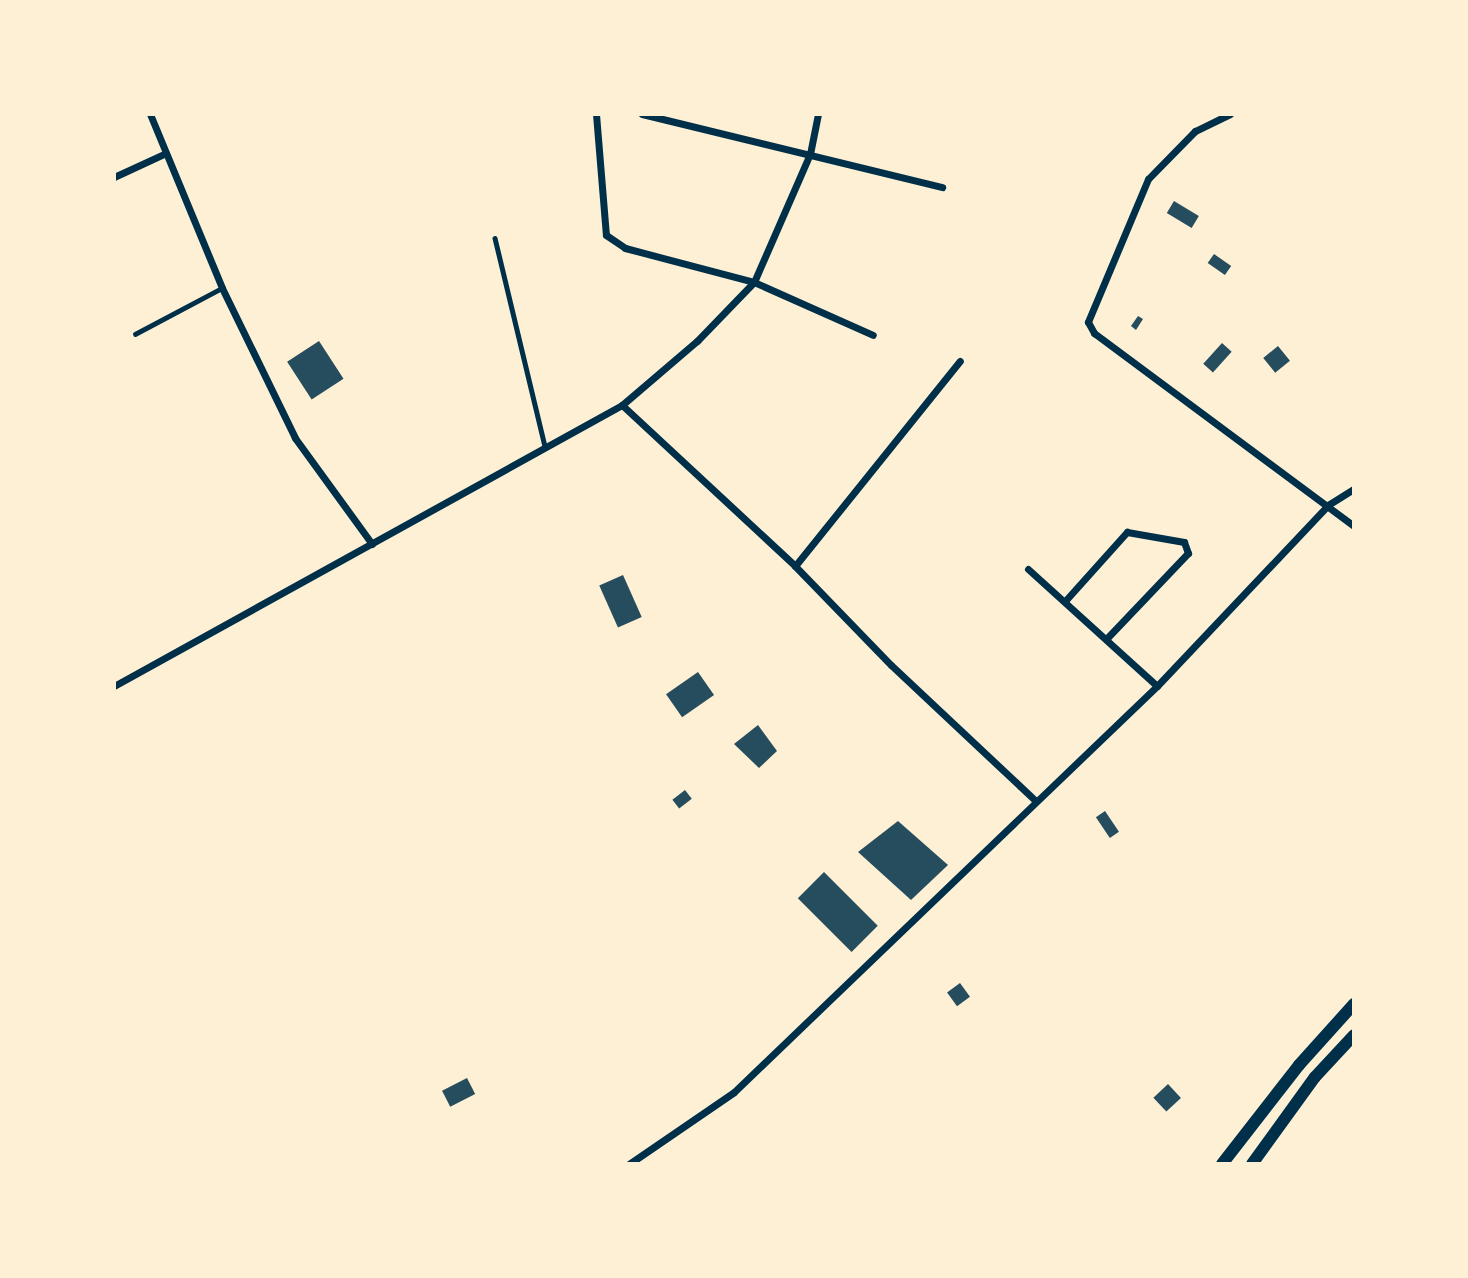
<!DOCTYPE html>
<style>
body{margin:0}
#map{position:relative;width:1468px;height:1278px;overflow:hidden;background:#fdf0d5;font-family:"Varela Round",sans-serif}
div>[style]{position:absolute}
.building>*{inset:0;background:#264d5e;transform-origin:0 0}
.service>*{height:4.5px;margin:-2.25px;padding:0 2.25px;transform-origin:2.25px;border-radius:2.25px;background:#003049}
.minor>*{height:7px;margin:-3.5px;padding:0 3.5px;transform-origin:3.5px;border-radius:3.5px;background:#003049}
.secondary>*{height:12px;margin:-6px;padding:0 6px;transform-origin:6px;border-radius:6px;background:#003049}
span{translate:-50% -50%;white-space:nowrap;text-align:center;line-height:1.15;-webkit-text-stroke:7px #fdf0d5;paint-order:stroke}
.frame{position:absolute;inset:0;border:116px solid #fdf0d5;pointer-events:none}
</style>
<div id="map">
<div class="building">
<div style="left:1174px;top:201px;width:29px;height:14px;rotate:31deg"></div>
<div style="left:1214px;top:254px;width:21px;height:11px;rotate:35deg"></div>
<div style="clip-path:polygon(1138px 316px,1143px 319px,1136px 330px,1131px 326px)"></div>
<div style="left:319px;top:341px;width:45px;height:38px;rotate:57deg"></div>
<div style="left:1222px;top:343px;width:13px;height:28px;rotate:42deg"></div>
<div style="left:1278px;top:346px;width:19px;height:19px;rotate:51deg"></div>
<div style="left:623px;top:575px;width:46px;height:26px;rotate:66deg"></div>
<div style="left:698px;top:672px;width:28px;height:39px;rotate:55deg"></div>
<div style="clip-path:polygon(758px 725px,777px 751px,759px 768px,734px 744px)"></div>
<div style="left:685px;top:790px;width:11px;height:16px;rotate:52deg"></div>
<div style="left:1105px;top:811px;width:25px;height:11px;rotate:56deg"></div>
<div style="clip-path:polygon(898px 821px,948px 865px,911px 900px,858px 852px)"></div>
<div style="left:824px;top:872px;width:76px;height:37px;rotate:45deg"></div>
<div style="left:960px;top:983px;width:17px;height:16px;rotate:54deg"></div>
<div style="left:467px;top:1078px;width:18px;height:28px;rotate:63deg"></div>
<div style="left:1168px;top:1084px;width:19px;height:20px;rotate:47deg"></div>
</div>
<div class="service">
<div style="left:495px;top:238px;width:214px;rotate:76.5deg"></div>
<div style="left:135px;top:334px;width:98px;rotate:-27.9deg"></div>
</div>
<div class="minor">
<div style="left:150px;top:114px;width:188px;rotate:67.5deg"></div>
<div style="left:222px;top:288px;width:167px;rotate:64deg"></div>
<div style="left:295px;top:438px;width:131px;rotate:54deg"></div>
<div style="left:596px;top:114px;width:121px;rotate:85.3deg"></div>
<div style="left:606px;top:235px;width:23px;rotate:34deg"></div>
<div style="left:625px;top:248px;width:133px;rotate:14.8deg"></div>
<div style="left:754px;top:282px;width:130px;rotate:24deg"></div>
<div style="left:642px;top:114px;width:309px;rotate:13.7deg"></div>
<div style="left:1230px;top:114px;width:39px;rotate:154deg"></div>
<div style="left:1195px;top:131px;width:67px;rotate:134.4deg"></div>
<div style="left:1148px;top:179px;width:155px;rotate:112.8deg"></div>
<div style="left:1088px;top:322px;width:13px;rotate:61deg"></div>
<div style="left:1094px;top:333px;width:324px;rotate:36.6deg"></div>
<div style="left:114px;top:177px;width:57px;rotate:-24.8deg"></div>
<div style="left:622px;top:405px;width:236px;rotate:42.9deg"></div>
<div style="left:795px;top:566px;width:138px;rotate:45.9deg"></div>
<div style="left:891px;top:665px;width:199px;rotate:43.2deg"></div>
<div style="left:795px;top:566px;width:263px;rotate:-51.2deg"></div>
<div style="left:1028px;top:569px;width:174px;rotate:42.2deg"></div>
<div style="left:1065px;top:601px;width:93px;rotate:-48.1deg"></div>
<div style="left:1127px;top:532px;width:58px;rotate:10deg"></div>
<div style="left:1184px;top:542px;width:12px;rotate:70deg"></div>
<div style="left:1188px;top:553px;width:117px;rotate:133.6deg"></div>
<div style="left:114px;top:686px;width:581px;rotate:-28.95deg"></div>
<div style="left:622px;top:405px;width:99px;rotate:-40.5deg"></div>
<div style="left:697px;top:341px;width:82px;rotate:-46deg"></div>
<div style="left:754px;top:282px;width:140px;rotate:-66.4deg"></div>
<div style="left:810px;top:154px;width:41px;rotate:-78.7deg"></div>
<div style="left:629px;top:1164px;width:127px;rotate:-34.4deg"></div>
<div style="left:734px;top:1092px;width:586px;rotate:-43.83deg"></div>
<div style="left:1157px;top:686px;width:249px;rotate:-46.6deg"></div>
<div style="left:1328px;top:505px;width:31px;rotate:-32deg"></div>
</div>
<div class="secondary">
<div style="left:1222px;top:1164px;width:125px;rotate:-52.1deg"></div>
<div style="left:1299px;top:1065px;width:82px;rotate:-48deg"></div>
<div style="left:1252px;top:1164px;width:107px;rotate:-54.1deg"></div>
<div style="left:1315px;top:1077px;width:57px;rotate:-47.1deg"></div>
</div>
<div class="frame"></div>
</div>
